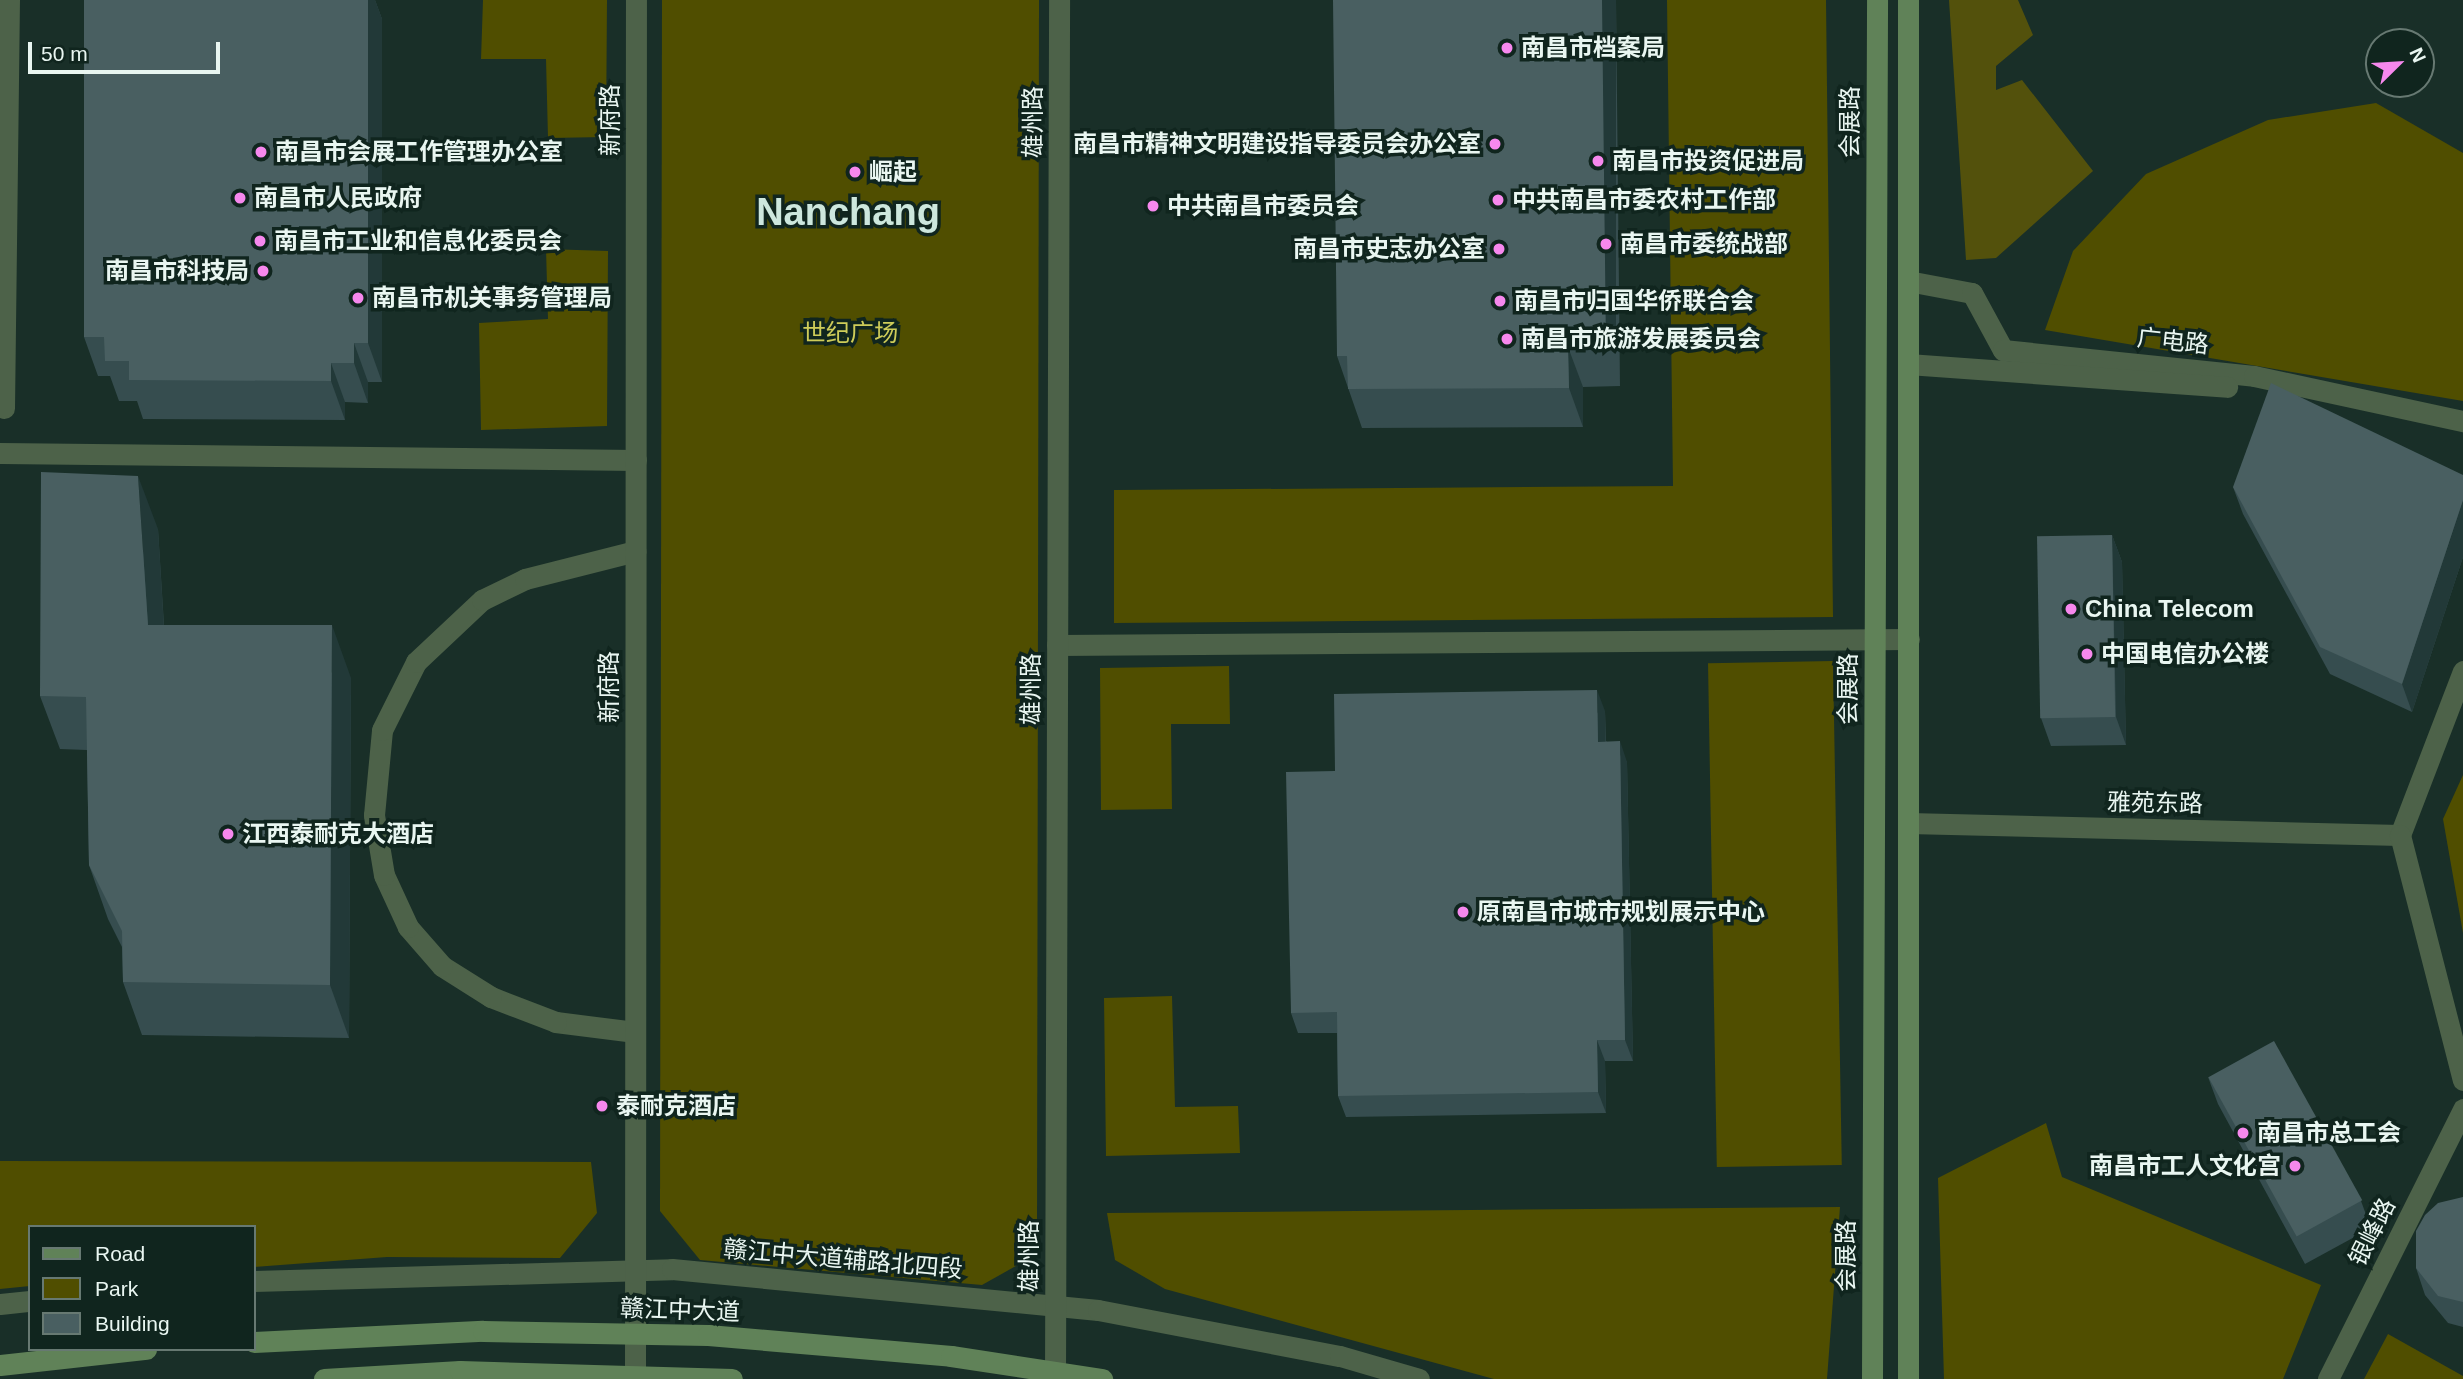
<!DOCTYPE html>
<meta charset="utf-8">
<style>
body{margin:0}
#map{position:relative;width:2463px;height:1379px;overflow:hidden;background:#192f28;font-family:Arial,"Noto Sans SC",sans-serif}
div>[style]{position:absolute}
.green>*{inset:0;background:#504e00;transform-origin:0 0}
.forest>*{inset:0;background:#53510c}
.minor>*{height:21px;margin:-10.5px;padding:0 10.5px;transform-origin:10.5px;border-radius:10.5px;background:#4d6249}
.tertiary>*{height:21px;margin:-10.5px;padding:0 10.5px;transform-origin:10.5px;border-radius:10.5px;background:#4d6249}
.secondary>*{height:21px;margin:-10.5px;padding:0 10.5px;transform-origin:10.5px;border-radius:10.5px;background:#608258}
.wall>*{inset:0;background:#364d4f}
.shaded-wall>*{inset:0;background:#223938;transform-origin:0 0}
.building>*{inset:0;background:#495f61;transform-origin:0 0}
.dots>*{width:19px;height:19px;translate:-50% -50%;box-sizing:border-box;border:4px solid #10251e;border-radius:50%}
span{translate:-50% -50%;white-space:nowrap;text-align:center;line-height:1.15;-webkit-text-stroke:7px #10251e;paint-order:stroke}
.poi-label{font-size:24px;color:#e9f6f1;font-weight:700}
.left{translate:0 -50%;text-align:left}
.right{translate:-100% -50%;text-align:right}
.street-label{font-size:24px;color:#e9f6f1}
.park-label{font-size:24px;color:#cecc59}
.town-label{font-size:38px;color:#cde7dd;font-weight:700}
.legend{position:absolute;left:28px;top:1225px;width:228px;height:126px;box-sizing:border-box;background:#10251e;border:2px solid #677972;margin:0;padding:9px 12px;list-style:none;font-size:21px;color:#e9f6f1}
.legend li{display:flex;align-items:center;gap:14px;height:35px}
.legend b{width:35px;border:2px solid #677972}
.north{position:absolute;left:2365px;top:28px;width:70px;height:70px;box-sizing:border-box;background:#10251e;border:2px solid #677972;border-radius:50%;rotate:66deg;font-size:19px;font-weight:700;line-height:28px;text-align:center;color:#e9f6f1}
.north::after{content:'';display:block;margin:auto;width:24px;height:32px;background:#f688ed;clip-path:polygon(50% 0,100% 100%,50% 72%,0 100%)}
.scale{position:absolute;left:28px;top:42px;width:192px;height:32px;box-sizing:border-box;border:4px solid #e9f6f1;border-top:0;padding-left:9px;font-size:21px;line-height:24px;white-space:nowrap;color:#e9f6f1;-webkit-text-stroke:5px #10251e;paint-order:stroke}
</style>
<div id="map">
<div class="green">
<div style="clip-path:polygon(483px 0,607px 0,606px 137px,548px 138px,546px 59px,481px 59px)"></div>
<div style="clip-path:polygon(662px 0,1039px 0,1037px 1231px,1023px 1262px,982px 1285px,700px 1260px,660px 1211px)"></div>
<div style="clip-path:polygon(1667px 0,1826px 0,1833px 617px,1114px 623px,1114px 490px,1673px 486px)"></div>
<div style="clip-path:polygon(2376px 103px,2463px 153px,2463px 401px,2045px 330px,2073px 251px,2146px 174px,2268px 120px)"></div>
<div style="clip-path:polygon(546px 249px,608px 251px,607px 426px,481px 430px,479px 323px,548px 319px)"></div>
<div style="left:1833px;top:661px;width:504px;height:125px;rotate:89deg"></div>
<div style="clip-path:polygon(1229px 666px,1230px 724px,1171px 724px,1172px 809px,1101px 810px,1100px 668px)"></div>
<div style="clip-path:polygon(2463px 775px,2463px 933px,2443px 819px)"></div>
<div style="clip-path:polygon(1172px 996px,1175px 1107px,1238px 1106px,1240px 1153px,1106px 1156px,1104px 998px)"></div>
<div style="clip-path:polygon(2046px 1123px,2062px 1177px,2321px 1285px,2283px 1379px,1944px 1379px,1938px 1178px)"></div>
<div style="clip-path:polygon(0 1161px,591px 1162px,597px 1213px,560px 1258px,387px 1257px,254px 1267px,254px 1227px,30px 1227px,30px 1286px,0 1289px)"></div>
<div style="clip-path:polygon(1840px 1207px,1827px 1379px,1494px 1379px,1165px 1289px,1115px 1260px,1107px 1213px)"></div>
<div style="clip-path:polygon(2388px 1334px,2463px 1376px,2463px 1379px,2364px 1379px)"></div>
</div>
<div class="forest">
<div style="clip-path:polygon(1949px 0,2018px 0,2033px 35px,1996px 66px,1996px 90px,2022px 80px,2093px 171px,1996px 258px,1966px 260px)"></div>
</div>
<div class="minor">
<div style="left:4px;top:408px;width:408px;rotate:-89.3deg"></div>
<div style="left:0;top:453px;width:636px;rotate:0.63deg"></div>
<div style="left:1057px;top:645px;width:852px;rotate:-0.4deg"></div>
<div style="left:1908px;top:823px;width:492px;rotate:1.4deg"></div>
<div style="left:635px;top:1032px;width:80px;rotate:-172.8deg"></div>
<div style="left:556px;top:1022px;width:70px;rotate:-159deg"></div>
<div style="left:491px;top:997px;width:58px;rotate:-147.7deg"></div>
<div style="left:442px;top:966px;width:52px;rotate:-131.1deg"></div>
<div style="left:408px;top:927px;width:57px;rotate:-114.8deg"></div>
<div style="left:384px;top:875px;width:61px;rotate:-99.5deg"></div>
<div style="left:374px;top:815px;width:85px;rotate:-84.6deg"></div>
<div style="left:382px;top:730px;width:76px;rotate:-63.4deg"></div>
<div style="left:416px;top:662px;width:91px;rotate:-43.2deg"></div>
<div style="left:482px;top:600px;width:48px;rotate:-26deg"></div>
<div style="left:525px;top:579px;width:114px;rotate:-14.2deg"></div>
<div style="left:2328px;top:1379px;width:302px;rotate:-63.4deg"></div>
</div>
<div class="tertiary">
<div style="left:1908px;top:281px;width:65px;rotate:10.6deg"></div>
<div style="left:1972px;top:293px;width:65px;rotate:61.5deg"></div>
<div style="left:2003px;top:350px;width:252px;rotate:5.9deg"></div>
<div style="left:2254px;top:376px;width:214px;rotate:12.2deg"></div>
<div style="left:1908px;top:364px;width:320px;rotate:4.1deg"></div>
<div style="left:2463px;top:671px;width:176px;rotate:111deg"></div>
<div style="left:2400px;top:835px;width:253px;rotate:75.6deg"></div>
<div style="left:254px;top:1281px;width:418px;rotate:-1.6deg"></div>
<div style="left:672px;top:1269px;width:428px;rotate:5.5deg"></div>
<div style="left:1098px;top:1310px;width:246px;rotate:10.8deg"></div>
<div style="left:1340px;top:1356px;width:82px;rotate:16.2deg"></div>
<div style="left:0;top:1304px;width:30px;rotate:-6deg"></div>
<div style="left:635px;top:1375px;width:1375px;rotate:-89.96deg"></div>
<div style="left:1055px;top:1379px;width:1379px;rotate:-89.83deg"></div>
</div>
<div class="secondary">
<div style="left:1908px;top:0;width:1379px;rotate:90deg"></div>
<div style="left:254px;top:1342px;width:229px;rotate:-2.8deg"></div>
<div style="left:483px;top:1331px;width:225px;rotate:1deg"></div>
<div style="left:708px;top:1335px;width:244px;rotate:4.9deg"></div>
<div style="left:951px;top:1356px;width:153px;rotate:8.7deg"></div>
<div style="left:0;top:1365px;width:147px;rotate:-6.3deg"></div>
<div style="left:324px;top:1379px;width:136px;rotate:-3.4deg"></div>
<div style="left:460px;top:1371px;width:272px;rotate:1.7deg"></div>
<div style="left:1872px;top:1379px;width:1379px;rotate:-89.79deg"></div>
</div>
<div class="wall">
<div style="clip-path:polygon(84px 0,375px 0,382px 19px,382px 382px,368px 382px,368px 403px,345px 402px,345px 420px,143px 419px,137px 401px,119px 401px,110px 376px,98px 376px,84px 337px)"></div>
<div style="clip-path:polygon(1616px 0,1620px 386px,1583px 387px,1583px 427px,1362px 428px,1337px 356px)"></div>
<div style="clip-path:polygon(2463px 475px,2463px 557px,2412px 712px,2330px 674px,2243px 514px,2233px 487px)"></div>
<div style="clip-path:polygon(158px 529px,164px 625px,351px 678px,349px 1038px,142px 1035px,123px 982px,122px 947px,108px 919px,89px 865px,87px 750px,60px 749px,40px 696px)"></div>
<div style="clip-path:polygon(2112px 535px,2122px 562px,2126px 745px,2051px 746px,2041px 718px)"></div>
<div style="clip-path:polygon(1605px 711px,1606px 741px,1627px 762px,1633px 1061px,1605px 1061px,1606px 1113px,1346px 1117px,1338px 1096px,1337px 1033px,1298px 1033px,1291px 1013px,1335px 771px)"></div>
<div style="clip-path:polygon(2208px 1077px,2361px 1201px,2371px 1228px,2305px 1264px,2218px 1104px)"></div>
<div style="clip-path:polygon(2463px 1197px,2463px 1327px,2448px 1323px,2425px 1295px,2416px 1268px)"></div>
</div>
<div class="shaded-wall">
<div style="clip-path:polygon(368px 0,375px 0,382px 19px,382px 382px,368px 343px)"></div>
<div style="left:1602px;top:0;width:14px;height:347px"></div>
<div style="clip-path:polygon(354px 343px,368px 382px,368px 403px,354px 363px)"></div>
<div style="clip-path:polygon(1568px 347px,1583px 387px,1583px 427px,1569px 388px)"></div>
<div style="clip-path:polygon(331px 363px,345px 402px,345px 420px,331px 381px)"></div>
<div style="clip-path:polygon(138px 476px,158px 529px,167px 678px,148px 625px)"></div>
<div style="clip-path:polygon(2463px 500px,2463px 557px,2412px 712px,2402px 684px)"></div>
<div style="clip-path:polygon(2112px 535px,2122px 562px,2126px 745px,2116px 717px)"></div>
<div style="clip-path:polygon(332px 625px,351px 678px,349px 1038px,330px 985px)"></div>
<div style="clip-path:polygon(1597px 690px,1605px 711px,1606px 762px,1598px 742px)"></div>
<div style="clip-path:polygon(1620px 741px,1627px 762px,1633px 1061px,1625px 1040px)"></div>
<div style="clip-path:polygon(1597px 1040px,1605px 1061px,1606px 1113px,1598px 1092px)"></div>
</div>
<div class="building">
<div style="clip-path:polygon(84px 0,368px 0,368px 343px,354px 343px,354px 363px,331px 363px,331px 381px,129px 380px,129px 361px,105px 361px,104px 337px,84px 337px)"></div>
<div style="clip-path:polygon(1333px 0,1602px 0,1606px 347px,1568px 347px,1569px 388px,1348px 389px,1347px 356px,1337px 356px)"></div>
<div style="clip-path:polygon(2271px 383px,2463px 475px,2463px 500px,2402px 684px,2320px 647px,2233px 487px)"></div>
<div style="clip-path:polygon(41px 472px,138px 476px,148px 625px,332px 625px,330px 985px,123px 982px,122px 931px,89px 865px,86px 697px,40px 696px)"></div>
<div style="left:2112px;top:535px;width:182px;height:75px;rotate:89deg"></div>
<div style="clip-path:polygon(1597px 690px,1598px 742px,1620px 741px,1625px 1040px,1597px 1040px,1598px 1092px,1338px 1096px,1337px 1012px,1291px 1013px,1286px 772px,1335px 771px,1334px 694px)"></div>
<div style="left:2274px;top:1041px;width:182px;height:75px;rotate:61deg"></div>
<div style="clip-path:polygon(2463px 1197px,2463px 1302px,2438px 1296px,2416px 1268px,2416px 1231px,2425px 1215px,2438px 1203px)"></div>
</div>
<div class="dots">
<div style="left:1507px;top:48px;background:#f688ed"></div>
<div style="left:1495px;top:144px;background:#f688ed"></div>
<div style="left:261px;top:152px;background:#f688ed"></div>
<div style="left:1598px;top:161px;background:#f688ed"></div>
<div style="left:855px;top:172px;background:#f688ed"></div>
<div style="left:240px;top:198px;background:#f688ed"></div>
<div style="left:1498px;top:200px;background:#f688ed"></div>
<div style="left:1153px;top:206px;background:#f688ed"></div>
<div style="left:260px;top:241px;background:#f688ed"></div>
<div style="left:1606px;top:244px;background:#f688ed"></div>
<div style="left:1499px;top:249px;background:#f688ed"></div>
<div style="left:263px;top:271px;background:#f688ed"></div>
<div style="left:358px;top:298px;background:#f688ed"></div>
<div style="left:1500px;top:301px;background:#f688ed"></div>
<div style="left:1507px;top:339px;background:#f688ed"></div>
<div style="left:2071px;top:609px;background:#f688ed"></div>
<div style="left:2087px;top:654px;background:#f688ed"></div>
<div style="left:228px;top:834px;background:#f688ed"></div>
<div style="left:1463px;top:912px;background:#f688ed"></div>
<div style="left:602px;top:1106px;background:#f688ed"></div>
<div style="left:2243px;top:1133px;background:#f688ed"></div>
<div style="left:2295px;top:1166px;background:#f688ed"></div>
</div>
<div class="poi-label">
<span class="left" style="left:1521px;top:48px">南昌市档案局</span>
<span class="right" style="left:1481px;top:144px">南昌市精神文明建设指导委员会办公室</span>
<span class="left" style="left:275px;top:152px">南昌市会展工作管理办公室</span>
<span class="left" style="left:1612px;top:161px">南昌市投资促进局</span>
<span class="left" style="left:869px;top:172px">崛起</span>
<span class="left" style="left:254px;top:198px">南昌市人民政府</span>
<span class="left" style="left:1512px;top:200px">中共南昌市委农村工作部</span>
<span class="left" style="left:1167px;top:206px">中共南昌市委员会</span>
<span class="left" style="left:274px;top:241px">南昌市工业和信息化委员会</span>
<span class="left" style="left:1620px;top:244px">南昌市委统战部</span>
<span class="right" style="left:1485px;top:249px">南昌市史志办公室</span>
<span class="right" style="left:249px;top:271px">南昌市科技局</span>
<span class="left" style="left:372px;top:298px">南昌市机关事务管理局</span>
<span class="left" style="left:1514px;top:301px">南昌市归国华侨联合会</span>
<span class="left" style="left:1521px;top:339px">南昌市旅游发展委员会</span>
<span class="left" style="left:2085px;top:609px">China Telecom</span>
<span class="left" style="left:2101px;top:654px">中国电信办公楼</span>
<span class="left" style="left:242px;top:834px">江西泰耐克大酒店</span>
<span class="left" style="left:1477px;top:912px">原南昌市城市规划展示中心</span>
<span class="left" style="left:616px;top:1106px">泰耐克酒店</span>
<span class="left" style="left:2257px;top:1133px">南昌市总工会</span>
<span class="right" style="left:2281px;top:1166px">南昌市工人文化宫</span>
</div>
<div class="street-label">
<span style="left:610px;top:120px;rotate:-90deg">新府路</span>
<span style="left:1033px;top:122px;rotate:-90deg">雄州路</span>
<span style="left:1850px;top:122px;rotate:-90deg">会展路</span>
<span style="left:2173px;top:341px;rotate:6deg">广电路</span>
<span style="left:609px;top:687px;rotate:-90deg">新府路</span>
<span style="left:1031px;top:689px;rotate:-90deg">雄州路</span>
<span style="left:1848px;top:689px;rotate:-90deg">会展路</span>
<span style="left:2155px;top:803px;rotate:1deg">雅苑东路</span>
<span style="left:2372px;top:1232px;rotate:-63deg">银峰路</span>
<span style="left:1029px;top:1256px;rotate:-90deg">雄州路</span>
<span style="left:1846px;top:1256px;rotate:-90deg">会展路</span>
<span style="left:843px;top:1259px;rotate:5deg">赣江中大道辅路北四段</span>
<span style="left:680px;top:1310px;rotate:2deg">赣江中大道</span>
</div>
<div class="park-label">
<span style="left:850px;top:333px">世纪广场</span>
</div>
<div class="town-label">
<span style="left:848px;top:213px">Nanchang</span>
</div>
<ul class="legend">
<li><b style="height:9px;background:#608258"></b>Road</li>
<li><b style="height:19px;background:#504e00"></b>Park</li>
<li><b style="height:19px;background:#495f61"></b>Building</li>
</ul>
<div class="north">N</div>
<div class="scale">50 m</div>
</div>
